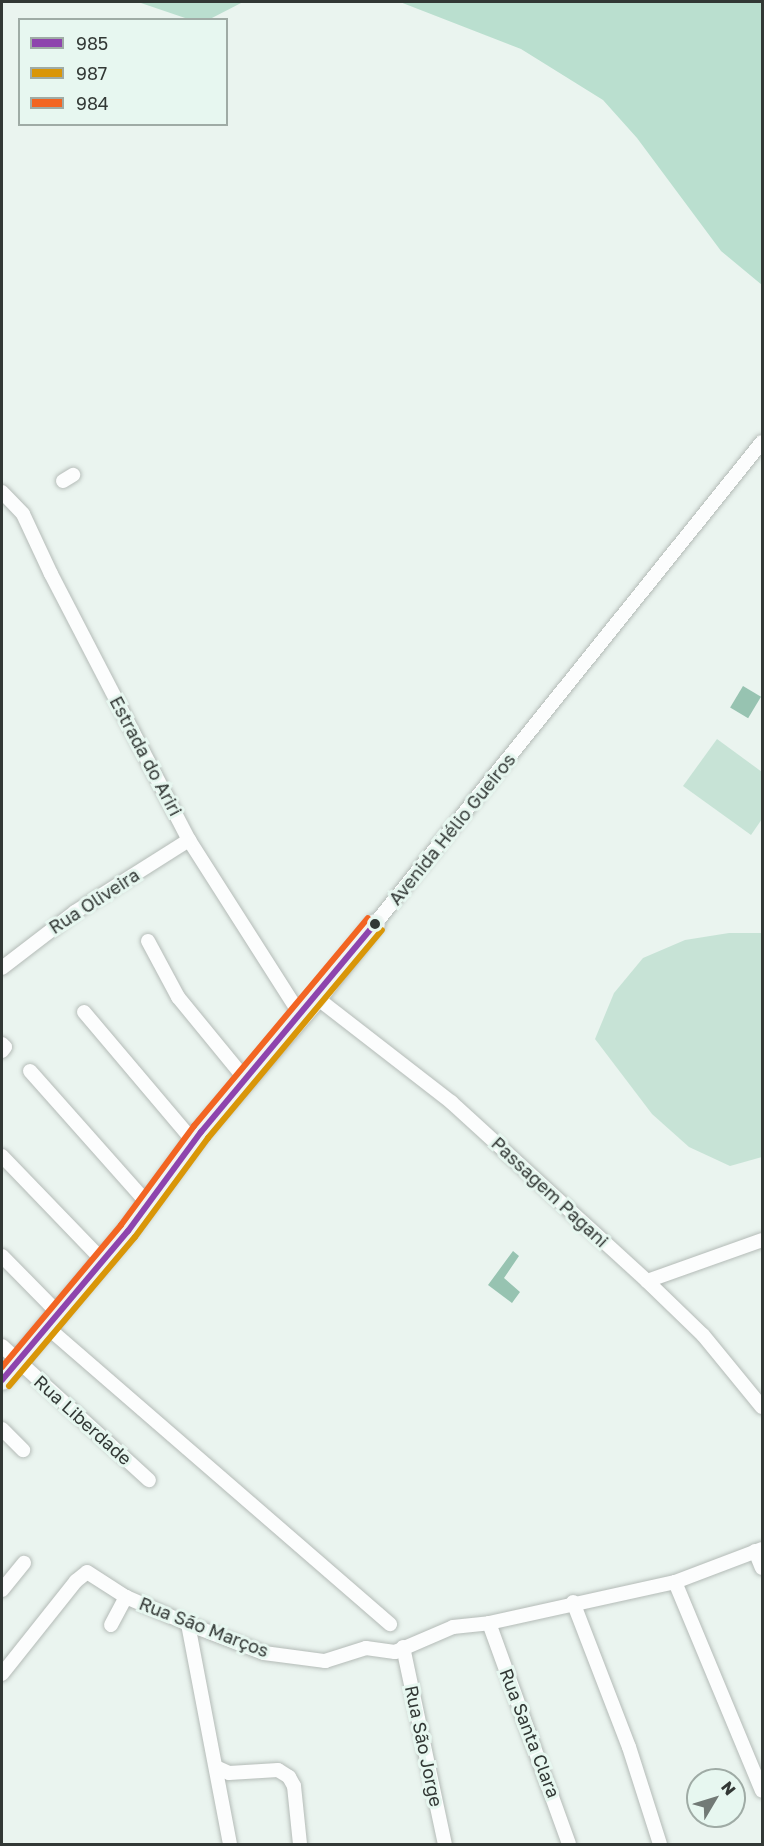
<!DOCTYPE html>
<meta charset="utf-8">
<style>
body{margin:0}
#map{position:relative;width:764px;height:1846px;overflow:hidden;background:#eaf4ef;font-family:"Golos Text",sans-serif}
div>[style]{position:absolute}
.green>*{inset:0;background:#c7e3d6}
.forest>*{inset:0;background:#badfcf}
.water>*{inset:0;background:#97c3b1;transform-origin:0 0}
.roads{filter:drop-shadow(0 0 2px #b4bbb7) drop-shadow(0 0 2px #b4bbb7)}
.street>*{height:14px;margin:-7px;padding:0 7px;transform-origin:7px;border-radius:7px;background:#fcfdfd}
.secondary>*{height:20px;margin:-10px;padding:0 10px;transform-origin:10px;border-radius:10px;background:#f0f5f3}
.bus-1>*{height:6px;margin:-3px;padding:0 3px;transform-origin:3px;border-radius:3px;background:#8e44ad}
.bus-2>*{height:6px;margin:-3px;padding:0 3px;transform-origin:3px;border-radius:3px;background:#d99608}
.bus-3>*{height:6px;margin:-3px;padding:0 3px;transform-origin:3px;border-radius:3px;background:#f26522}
.dots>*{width:16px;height:16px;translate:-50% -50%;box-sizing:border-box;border:3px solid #e7f7f0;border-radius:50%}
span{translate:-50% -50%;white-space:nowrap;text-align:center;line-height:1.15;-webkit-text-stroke:6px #e7f7f0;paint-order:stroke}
.street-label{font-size:18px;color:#323835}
.frame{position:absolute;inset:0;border:3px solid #323835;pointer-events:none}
.legend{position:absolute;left:18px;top:18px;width:210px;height:108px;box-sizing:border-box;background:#e7f7f0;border:2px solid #9faba5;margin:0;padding:8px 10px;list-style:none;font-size:18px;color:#323835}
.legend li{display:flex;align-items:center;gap:12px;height:30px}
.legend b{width:30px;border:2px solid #9faba5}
.north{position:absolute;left:686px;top:1768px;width:60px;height:60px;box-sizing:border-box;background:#e7f7f0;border:2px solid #9faba5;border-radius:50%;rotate:52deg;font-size:16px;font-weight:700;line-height:24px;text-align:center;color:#323835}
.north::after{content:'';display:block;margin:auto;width:21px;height:27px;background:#727a76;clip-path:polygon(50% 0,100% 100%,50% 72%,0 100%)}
</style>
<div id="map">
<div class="green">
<div style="clip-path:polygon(717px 739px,762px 772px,762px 819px,751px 835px,683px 786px)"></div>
<div style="clip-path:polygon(729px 933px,762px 933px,762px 1157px,730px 1166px,689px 1147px,652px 1114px,595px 1039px,614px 993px,643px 958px,685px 940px)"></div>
</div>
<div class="forest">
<div style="clip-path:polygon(138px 2px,243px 2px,210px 19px,191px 20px)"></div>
<div style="clip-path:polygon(400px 2px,762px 2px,762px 285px,721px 251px,637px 138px,603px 100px,521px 49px)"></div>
</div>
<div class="water">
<div style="left:743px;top:686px;width:21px;height:25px;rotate:31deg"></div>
<div style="clip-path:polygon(513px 1251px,519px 1256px,504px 1278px,520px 1292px,512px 1303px,488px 1285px)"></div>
</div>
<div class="roads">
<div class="street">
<div style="left:63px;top:481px;width:12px;rotate:-31deg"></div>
<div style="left:2px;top:492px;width:30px;rotate:46deg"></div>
<div style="left:23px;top:514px;width:66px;rotate:65deg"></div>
<div style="left:51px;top:574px;width:300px;rotate:62.6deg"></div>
<div style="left:189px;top:840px;width:209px;rotate:57.5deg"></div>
<div style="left:375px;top:924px;width:618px;rotate:-51.24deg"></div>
<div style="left:148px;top:941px;width:64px;rotate:61.8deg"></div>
<div style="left:178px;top:997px;width:107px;rotate:50.7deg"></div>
<div style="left:2px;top:968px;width:92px;rotate:-37.5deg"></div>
<div style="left:75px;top:912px;width:135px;rotate:-32.3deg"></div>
<div style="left:317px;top:998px;width:170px;rotate:37.8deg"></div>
<div style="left:451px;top:1102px;width:265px;rotate:42.4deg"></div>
<div style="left:647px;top:1281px;width:78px;rotate:44deg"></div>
<div style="left:703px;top:1335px;width:93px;rotate:50.7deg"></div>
<div style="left:84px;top:1012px;width:170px;rotate:49.8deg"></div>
<div style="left:2px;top:1044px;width:4px;rotate:45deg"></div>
<div style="left:5px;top:1047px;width:5px;rotate:127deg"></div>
<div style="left:30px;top:1071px;width:178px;rotate:48.4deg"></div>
<div style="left:2px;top:1156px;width:146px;rotate:46.1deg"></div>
<div style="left:2px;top:1256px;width:81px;rotate:45.5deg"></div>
<div style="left:647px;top:1281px;width:122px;rotate:-19.6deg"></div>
<div style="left:47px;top:1327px;width:454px;rotate:40.9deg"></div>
<div style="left:2px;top:1346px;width:199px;rotate:42.4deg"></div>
<div style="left:2px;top:1429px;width:30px;rotate:45deg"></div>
<div style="left:755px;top:1551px;width:18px;rotate:68deg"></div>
<div style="left:675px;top:1582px;width:226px;rotate:67.4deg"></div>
<div style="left:2px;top:1590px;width:35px;rotate:-51deg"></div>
<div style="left:573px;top:1602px;width:155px;rotate:68.9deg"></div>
<div style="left:629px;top:1747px;width:102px;rotate:72.3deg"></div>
<div style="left:489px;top:1623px;width:235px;rotate:70.1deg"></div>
<div style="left:188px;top:1624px;width:224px;rotate:79.2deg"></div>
<div style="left:111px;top:1625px;width:32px;rotate:-62deg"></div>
<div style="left:403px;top:1647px;width:201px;rotate:78deg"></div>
<div style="left:2px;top:1674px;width:119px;rotate:-51.5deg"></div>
<div style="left:76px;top:1581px;width:14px;rotate:-39deg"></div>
<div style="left:87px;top:1572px;width:46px;rotate:32.7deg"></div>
<div style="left:126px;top:1597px;width:68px;rotate:23.5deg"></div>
<div style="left:188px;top:1624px;width:81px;rotate:20.9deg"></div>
<div style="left:264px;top:1653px;width:62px;rotate:7.5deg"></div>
<div style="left:325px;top:1661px;width:43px;rotate:-17.6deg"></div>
<div style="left:366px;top:1648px;width:29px;rotate:8deg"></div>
<div style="left:395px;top:1652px;width:63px;rotate:-23.3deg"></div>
<div style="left:453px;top:1627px;width:36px;rotate:-6deg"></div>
<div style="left:489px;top:1623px;width:190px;rotate:-12.4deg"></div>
<div style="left:675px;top:1582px;width:93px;rotate:-20.8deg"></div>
<div style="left:216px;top:1767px;width:14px;rotate:25deg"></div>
<div style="left:229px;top:1773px;width:49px;rotate:-3.5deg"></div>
<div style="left:278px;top:1770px;width:13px;rotate:32deg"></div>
<div style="left:289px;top:1777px;width:10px;rotate:61deg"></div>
<div style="left:294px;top:1786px;width:58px;rotate:84.1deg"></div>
</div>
<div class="secondary">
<div style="left:2px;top:1380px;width:195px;rotate:-49.8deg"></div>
<div style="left:128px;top:1231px;width:123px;rotate:-53.6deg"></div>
<div style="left:201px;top:1132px;width:177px;rotate:-49.1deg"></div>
<div style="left:317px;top:998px;width:94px;rotate:-51.9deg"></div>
</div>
</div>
<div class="bus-1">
<div style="left:2px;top:1380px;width:195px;rotate:-49.8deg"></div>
<div style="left:128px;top:1231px;width:123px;rotate:-53.6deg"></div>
<div style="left:201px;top:1132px;width:271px;rotate:-50.1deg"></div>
</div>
<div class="bus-2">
<div style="left:9px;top:1386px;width:195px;rotate:-49.8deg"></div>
<div style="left:135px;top:1237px;width:123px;rotate:-53.6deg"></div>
<div style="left:208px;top:1138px;width:271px;rotate:-50.1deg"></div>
</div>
<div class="bus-3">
<div style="left:2px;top:1367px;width:185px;rotate:-50deg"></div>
<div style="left:121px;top:1225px;width:123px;rotate:-53.6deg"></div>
<div style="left:194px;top:1126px;width:271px;rotate:-50.1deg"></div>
</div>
<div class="dots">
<div style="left:375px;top:924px;background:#323835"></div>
</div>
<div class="street-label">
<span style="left:146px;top:756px;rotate:62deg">Estrada do Ariri</span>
<span style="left:452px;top:829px;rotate:-51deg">Avenida Hélio Gueiros</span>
<span style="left:94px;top:901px;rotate:-33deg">Rua Oliveira</span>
<span style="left:550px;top:1192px;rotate:43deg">Passagem Pagani</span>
<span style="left:83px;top:1420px;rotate:42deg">Rua Liberdade</span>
<span style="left:204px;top:1627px;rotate:21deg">Rua São Marços</span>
<span style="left:530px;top:1733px;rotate:69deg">Rua Santa Clara</span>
<span style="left:424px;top:1746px;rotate:78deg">Rua São Jorge</span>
</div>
<div class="frame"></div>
<ul class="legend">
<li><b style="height:8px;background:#8e44ad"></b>985</li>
<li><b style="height:8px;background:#d99608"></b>987</li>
<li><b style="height:8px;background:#f26522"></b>984</li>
</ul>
<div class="north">N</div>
</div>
